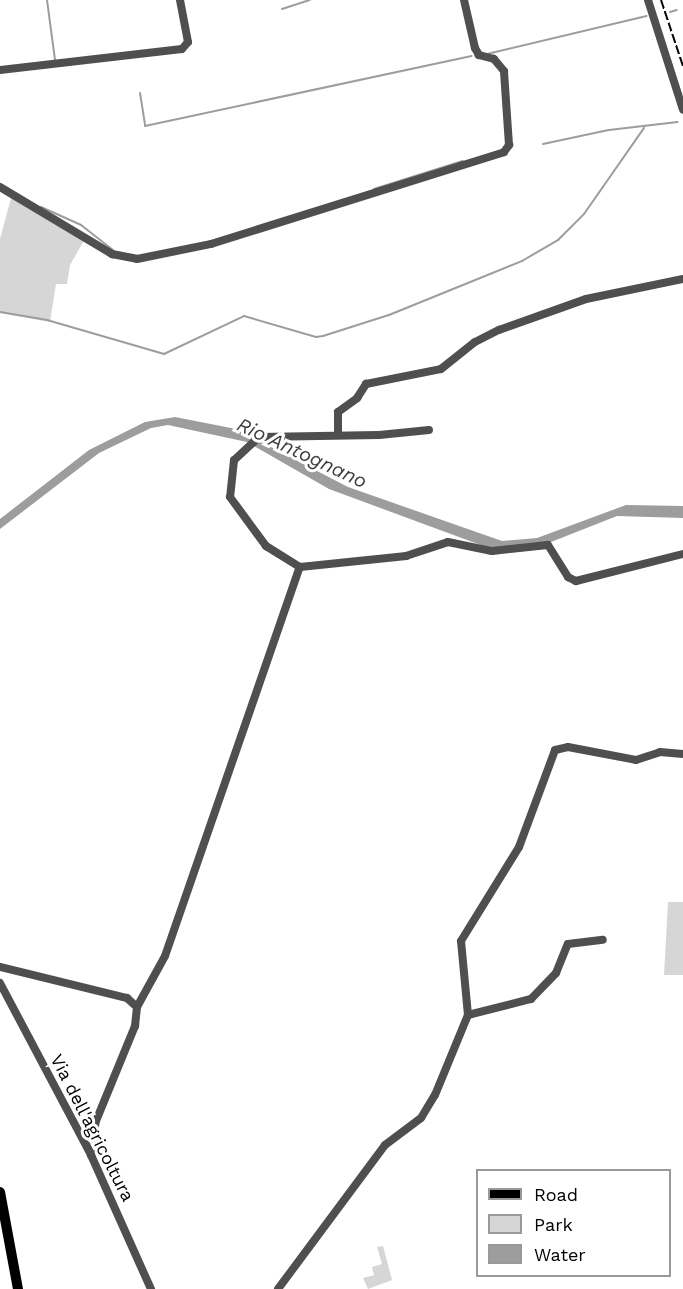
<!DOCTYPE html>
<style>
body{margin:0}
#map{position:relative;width:683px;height:1289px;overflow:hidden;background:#fff;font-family:"Work Sans",sans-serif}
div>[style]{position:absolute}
.green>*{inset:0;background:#d6d6d6}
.water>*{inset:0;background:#9d9d9d}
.stream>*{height:2px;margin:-1px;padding:0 1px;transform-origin:1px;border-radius:1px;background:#9d9d9d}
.minor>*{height:8px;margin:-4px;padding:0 4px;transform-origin:4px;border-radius:4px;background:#4f4f4f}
.major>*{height:10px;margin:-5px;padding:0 5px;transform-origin:5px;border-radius:5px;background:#000}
.rail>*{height:2px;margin-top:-1px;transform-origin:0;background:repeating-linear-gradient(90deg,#000 0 9px,transparent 0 12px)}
span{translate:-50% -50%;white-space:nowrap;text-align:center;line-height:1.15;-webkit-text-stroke:6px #fff;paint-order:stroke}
.street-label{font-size:18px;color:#000}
.water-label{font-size:20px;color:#3e3e3e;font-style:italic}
.legend{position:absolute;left:476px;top:1169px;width:195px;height:108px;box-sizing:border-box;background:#fff;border:2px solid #999;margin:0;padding:8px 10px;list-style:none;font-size:18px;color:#000}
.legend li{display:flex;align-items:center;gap:12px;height:30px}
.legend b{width:30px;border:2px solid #999}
</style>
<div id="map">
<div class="green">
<div style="clip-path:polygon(11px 198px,85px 239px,70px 265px,67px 284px,56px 284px,50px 322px,0 313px,0 239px)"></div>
<div style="clip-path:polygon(668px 902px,683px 902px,683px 975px,664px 975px)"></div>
<div style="clip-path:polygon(383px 1246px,392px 1280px,368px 1289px,363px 1278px,374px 1275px,372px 1267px,382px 1264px,377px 1247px)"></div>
</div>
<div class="water">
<div style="clip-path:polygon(175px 417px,236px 429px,348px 487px,502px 541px,537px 538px,626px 505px,683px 506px,683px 518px,617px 516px,551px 542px,514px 550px,486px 547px,329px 489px,247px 442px,168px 425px,151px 428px,99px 453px,0 529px,0 519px,89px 450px,145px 422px)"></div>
</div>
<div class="stream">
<div style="left:47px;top:0;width:61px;rotate:82.4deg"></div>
<div style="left:282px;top:9px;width:29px;rotate:-18deg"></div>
<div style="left:670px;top:12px;width:7px;rotate:-16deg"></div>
<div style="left:487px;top:54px;width:164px;rotate:-13.4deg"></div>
<div style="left:140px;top:93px;width:33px;rotate:81deg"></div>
<div style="left:145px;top:126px;width:334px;rotate:-12.1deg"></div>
<div style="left:543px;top:144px;width:67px;rotate:-12deg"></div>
<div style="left:609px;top:130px;width:69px;rotate:-6.6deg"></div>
<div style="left:374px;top:189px;width:93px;rotate:-17.5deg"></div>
<div style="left:41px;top:207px;width:44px;rotate:24.2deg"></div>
<div style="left:81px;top:225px;width:41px;rotate:38deg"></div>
<div style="left:0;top:312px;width:48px;rotate:9.7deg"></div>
<div style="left:47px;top:320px;width:122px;rotate:16.2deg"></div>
<div style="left:164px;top:354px;width:89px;rotate:-25.4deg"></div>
<div style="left:244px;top:316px;width:75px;rotate:16.3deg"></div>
<div style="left:316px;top:337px;width:7px;rotate:-8deg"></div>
<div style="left:323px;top:336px;width:69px;rotate:-17.7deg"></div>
<div style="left:389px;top:315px;width:144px;rotate:-22.1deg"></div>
<div style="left:522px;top:261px;width:42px;rotate:-30.3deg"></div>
<div style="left:558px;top:240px;width:37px;rotate:-45deg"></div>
<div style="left:584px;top:214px;width:105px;rotate:-55.1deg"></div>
</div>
<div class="minor">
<div style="left:648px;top:0;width:115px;rotate:72.3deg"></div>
<div style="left:0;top:70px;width:183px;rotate:-6.6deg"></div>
<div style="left:182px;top:49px;width:9px;rotate:-49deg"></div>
<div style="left:188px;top:42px;width:43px;rotate:-100.8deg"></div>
<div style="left:0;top:187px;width:131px;rotate:30.9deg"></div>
<div style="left:112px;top:254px;width:25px;rotate:11deg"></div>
<div style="left:137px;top:259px;width:76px;rotate:-11.5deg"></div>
<div style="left:211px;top:244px;width:307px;rotate:-17.4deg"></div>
<div style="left:504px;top:152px;width:9px;rotate:-54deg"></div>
<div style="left:509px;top:145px;width:74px;rotate:-93.9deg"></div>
<div style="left:504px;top:71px;width:16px;rotate:-130deg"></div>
<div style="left:494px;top:59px;width:16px;rotate:-165deg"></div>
<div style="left:479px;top:55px;width:8px;rotate:-120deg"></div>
<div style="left:475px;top:48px;width:49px;rotate:-102.9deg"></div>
<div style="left:429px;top:430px;width:50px;rotate:174.3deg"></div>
<div style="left:379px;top:435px;width:120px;rotate:179deg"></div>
<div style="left:259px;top:437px;width:34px;rotate:137deg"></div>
<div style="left:234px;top:460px;width:37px;rotate:96deg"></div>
<div style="left:230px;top:497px;width:61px;rotate:53.7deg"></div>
<div style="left:266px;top:546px;width:40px;rotate:32deg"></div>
<div style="left:300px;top:567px;width:107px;rotate:-5.9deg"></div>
<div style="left:406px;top:556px;width:44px;rotate:-18.4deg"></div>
<div style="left:448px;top:542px;width:45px;rotate:11.6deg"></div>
<div style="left:492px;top:551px;width:56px;rotate:-6.1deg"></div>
<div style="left:548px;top:545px;width:38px;rotate:58deg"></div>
<div style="left:568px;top:577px;width:9px;rotate:27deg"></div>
<div style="left:576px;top:581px;width:110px;rotate:-14.2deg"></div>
<div style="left:338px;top:434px;width:22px;rotate:-90deg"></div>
<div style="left:338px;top:412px;width:24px;rotate:-36deg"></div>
<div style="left:357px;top:398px;width:17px;rotate:-57deg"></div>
<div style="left:366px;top:384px;width:76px;rotate:-11.3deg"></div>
<div style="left:441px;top:369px;width:43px;rotate:-38.5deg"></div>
<div style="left:475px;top:342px;width:27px;rotate:-27deg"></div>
<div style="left:499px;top:330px;width:92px;rotate:-19.6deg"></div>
<div style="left:586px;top:299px;width:99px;rotate:-11.7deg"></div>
<div style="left:0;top:967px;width:131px;rotate:13.7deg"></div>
<div style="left:127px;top:998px;width:13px;rotate:42deg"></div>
<div style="left:0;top:983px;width:195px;rotate:62.1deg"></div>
<div style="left:91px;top:1155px;width:147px;rotate:65.9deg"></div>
<div style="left:468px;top:1015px;width:65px;rotate:-14.3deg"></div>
<div style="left:531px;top:999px;width:36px;rotate:-46deg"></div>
<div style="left:556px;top:973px;width:31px;rotate:-68deg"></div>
<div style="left:568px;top:944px;width:35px;rotate:-7deg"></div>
<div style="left:91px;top:1155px;width:34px;rotate:-82deg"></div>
<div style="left:96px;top:1121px;width:103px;rotate:-67.7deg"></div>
<div style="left:135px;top:1026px;width:19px;rotate:-84deg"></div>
<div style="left:137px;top:1007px;width:58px;rotate:-61.2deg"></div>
<div style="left:165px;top:956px;width:412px;rotate:-70.9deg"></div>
<div style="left:278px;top:1289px;width:179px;rotate:-53.4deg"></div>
<div style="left:385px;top:1145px;width:45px;rotate:-36.9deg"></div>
<div style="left:421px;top:1118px;width:27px;rotate:-59deg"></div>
<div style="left:435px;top:1095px;width:87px;rotate:-67.6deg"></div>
<div style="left:468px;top:1015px;width:74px;rotate:-95.4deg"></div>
<div style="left:461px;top:941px;width:110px;rotate:-58.3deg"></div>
<div style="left:519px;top:847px;width:103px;rotate:-69.6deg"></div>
<div style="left:555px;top:750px;width:13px;rotate:-13deg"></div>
<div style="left:568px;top:747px;width:69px;rotate:10.8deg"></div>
<div style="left:636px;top:760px;width:25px;rotate:-18deg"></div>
<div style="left:660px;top:752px;width:23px;rotate:5deg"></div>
</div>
<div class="major">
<div style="left:0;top:1192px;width:99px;rotate:79.5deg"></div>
</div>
<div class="rail">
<div style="left:661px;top:0;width:70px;rotate:71.6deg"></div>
</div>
<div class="street-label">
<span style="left:92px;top:1128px;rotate:63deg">Via dell'agricoltura</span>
</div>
<div class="water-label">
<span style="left:302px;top:453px;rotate:25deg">Rio Antognano</span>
</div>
<ul class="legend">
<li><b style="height:8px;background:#000"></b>Road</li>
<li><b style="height:16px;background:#d6d6d6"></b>Park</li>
<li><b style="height:16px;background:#9d9d9d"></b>Water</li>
</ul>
</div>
